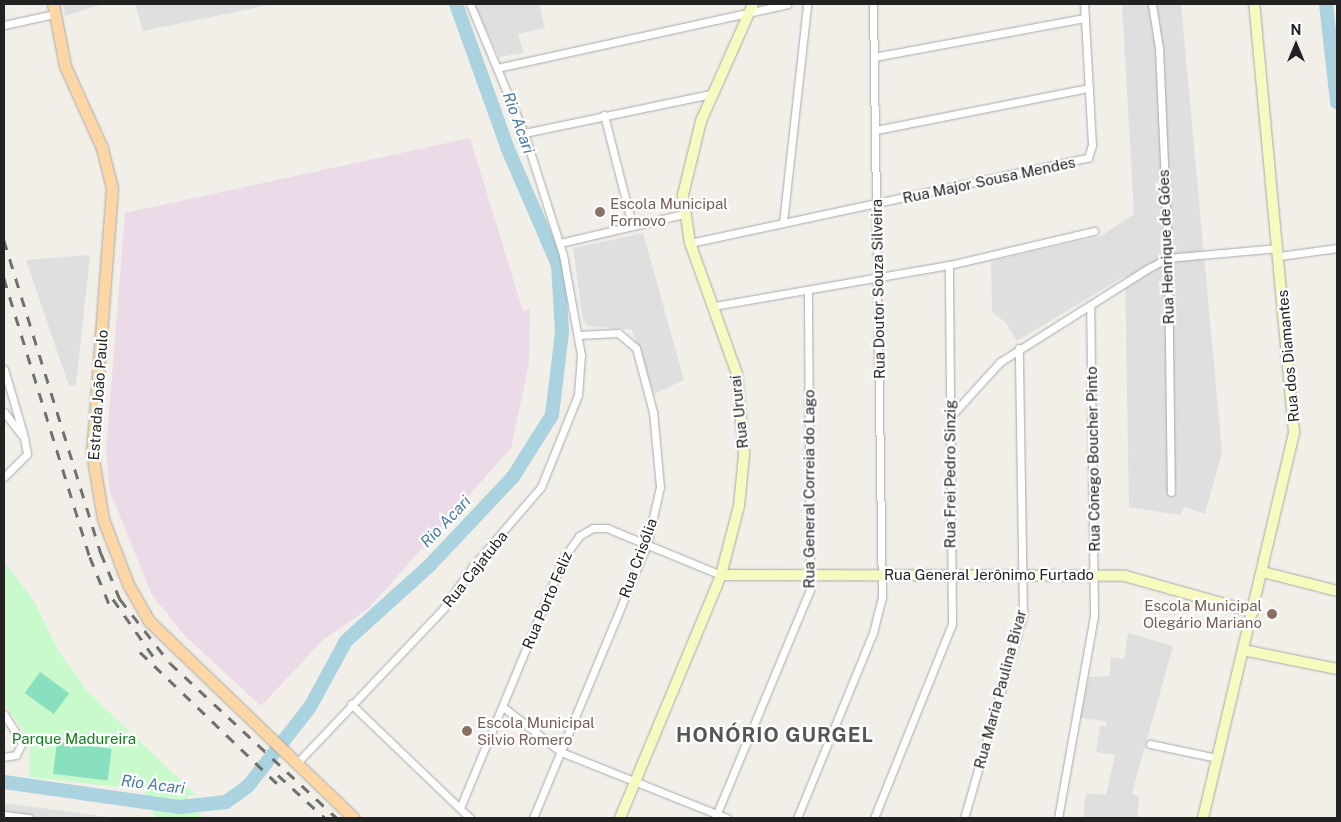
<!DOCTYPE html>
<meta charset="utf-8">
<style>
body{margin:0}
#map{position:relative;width:1341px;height:822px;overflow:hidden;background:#f2efe9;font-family:"Public Sans",sans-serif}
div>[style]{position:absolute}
.residential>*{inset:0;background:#e0dfdf}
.industrial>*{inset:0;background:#ebdbe8}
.park>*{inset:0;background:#c8facc}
.pitch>*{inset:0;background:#88e0be;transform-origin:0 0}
.river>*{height:14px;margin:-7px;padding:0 7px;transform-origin:7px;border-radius:7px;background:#aad3df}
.roads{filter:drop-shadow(0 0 1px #a9a9a9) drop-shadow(0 0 1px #a9a9a9)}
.street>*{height:7px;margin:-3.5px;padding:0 3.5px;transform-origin:3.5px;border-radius:3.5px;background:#fff}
.secondary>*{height:10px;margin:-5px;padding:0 5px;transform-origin:5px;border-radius:5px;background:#f7fabf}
.primary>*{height:11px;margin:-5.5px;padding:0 5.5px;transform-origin:5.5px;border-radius:5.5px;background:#fcd6a4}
.rail>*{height:2.5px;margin-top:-1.25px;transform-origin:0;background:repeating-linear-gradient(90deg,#707070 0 10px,transparent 0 20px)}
.dots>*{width:14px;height:14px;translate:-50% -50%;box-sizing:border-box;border:2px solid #fff;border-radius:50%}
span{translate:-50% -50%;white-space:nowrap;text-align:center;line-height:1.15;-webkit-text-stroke:4.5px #fff;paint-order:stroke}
.street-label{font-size:15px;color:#222}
.education-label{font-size:15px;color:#785e54}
.left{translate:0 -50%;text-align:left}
.right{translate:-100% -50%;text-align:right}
.park-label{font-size:15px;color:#0c8416}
.water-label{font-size:16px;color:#4a7aab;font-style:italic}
.district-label{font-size:20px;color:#555;font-weight:700;letter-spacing:1px}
.frame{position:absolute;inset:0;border:5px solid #222;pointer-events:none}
.north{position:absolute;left:1271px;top:20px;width:50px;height:50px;-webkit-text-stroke:4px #fff;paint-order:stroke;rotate:0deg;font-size:14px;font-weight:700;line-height:20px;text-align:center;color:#222}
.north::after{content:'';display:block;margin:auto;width:18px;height:22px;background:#222;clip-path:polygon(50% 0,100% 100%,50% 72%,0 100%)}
</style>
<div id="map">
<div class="residential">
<div style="clip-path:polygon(63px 4px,104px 4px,65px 16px)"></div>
<div style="clip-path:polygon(135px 4px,274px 4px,143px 31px)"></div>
<div style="clip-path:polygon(474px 4px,539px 4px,545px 28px,518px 34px,524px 53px,499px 57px)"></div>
<div style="clip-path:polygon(1122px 4px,1181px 4px,1222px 452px,1205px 514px,1185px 507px,1180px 515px,1129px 507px,1125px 276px,1017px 341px,1005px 322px,992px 312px,991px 261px,1101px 236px,1134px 214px)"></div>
<div style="clip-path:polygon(643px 233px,684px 380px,654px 394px,632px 330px,589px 326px,583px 321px,573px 248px)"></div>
<div style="clip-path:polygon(90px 255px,76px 385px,69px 386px,26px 260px)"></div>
<div style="clip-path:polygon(1128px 633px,1173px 646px,1132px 793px,1139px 798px,1137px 818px,1083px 818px,1086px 793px,1106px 795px,1115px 755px,1096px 752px,1100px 726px,1106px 726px,1106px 721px,1080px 718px,1089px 677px,1109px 676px,1111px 657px,1124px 659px)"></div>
<div style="clip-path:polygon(4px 803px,116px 818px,4px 818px)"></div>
</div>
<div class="industrial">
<div style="clip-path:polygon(470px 138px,523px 311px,530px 309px,529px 363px,511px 448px,369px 608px,323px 640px,261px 706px,185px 636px,152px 595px,110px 492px,106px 452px,125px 213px)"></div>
</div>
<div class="park">
<div style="clip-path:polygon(4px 561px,34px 601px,57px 648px,86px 690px,196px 795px,187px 796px,202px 818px,155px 818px,144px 790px,29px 777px,30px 740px,4px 704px)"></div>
</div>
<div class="pitch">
<div style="left:40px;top:672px;width:36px;height:26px;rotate:36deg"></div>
<div style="left:57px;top:742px;width:55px;height:32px;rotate:7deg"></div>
</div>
<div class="river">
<div style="left:1326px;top:4px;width:99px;rotate:83.6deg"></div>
<div style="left:4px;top:782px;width:178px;rotate:8.1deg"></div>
<div style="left:180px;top:807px;width:46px;rotate:-6.2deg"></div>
<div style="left:226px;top:802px;width:27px;rotate:-36deg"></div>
<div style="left:248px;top:786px;width:100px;rotate:-51.9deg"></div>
<div style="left:310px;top:707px;width:75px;rotate:-61.4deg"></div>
<div style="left:346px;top:641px;width:113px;rotate:-42.1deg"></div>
<div style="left:430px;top:565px;width:121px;rotate:-46.7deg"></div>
<div style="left:513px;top:477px;width:73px;rotate:-57.8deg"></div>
<div style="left:552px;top:415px;width:84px;rotate:-83.1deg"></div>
<div style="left:562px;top:332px;width:67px;rotate:-93.4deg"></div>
<div style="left:558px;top:265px;width:123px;rotate:-113.4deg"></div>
<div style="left:509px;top:152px;width:157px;rotate:-109.7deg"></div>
</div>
<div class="roads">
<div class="street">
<div style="left:1152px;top:4px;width:45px;rotate:81deg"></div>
<div style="left:1159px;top:48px;width:210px;rotate:87.5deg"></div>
<div style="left:1168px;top:258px;width:234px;rotate:89.3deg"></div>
<div style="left:4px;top:25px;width:51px;rotate:-12.4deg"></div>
<div style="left:874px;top:57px;width:214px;rotate:-10.5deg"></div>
<div style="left:497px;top:68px;width:297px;rotate:-12.4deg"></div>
<div style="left:604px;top:115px;width:114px;rotate:75.7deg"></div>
<div style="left:876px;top:130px;width:217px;rotate:-11.2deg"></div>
<div style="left:524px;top:133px;width:191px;rotate:-11.8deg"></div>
<div style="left:783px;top:223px;width:220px;rotate:-83.7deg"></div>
<div style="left:560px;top:243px;width:127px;rotate:-13.2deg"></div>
<div style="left:690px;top:243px;width:407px;rotate:-12.1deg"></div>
<div style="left:1088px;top:158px;width:14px;rotate:-73deg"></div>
<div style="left:1092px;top:145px;width:141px;rotate:-93.2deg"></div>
<div style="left:1279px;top:256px;width:59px;rotate:-7.9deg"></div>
<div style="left:714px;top:306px;width:239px;rotate:-9.9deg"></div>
<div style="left:949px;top:265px;width:149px;rotate:-13.2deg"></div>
<div style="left:4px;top:369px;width:67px;rotate:73.5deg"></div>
<div style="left:4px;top:412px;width:33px;rotate:52deg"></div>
<div style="left:24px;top:438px;width:16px;rotate:79deg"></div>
<div style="left:27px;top:454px;width:33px;rotate:135deg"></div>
<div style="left:950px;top:417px;width:74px;rotate:-47.7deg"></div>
<div style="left:1000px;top:362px;width:174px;rotate:-32.3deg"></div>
<div style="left:1147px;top:269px;width:24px;rotate:-28deg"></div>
<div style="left:1168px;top:258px;width:110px;rotate:-5.2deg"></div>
<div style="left:351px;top:704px;width:165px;rotate:43.8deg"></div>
<div style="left:503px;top:707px;width:73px;rotate:37.8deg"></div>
<div style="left:561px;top:752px;width:179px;rotate:21.7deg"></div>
<div style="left:4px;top:714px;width:34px;rotate:58deg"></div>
<div style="left:22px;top:743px;width:13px;rotate:117deg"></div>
<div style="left:16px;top:755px;width:12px;rotate:171deg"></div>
<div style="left:1150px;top:744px;width:68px;rotate:11.8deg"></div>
<div style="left:296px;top:764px;width:214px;rotate:-46.5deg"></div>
<div style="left:443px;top:609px;width:52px;rotate:-55.1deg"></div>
<div style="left:473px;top:566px;width:104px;rotate:-49.3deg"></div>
<div style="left:541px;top:487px;width:99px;rotate:-68.1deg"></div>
<div style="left:578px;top:395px;width:40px;rotate:-85.7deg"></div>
<div style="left:581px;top:355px;width:102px;rotate:-100.2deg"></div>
<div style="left:563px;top:255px;width:128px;rotate:-107.7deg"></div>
<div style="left:524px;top:133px;width:140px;rotate:-112.7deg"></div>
<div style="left:460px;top:808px;width:272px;rotate:-67.5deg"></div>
<div style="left:564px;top:557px;width:26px;rotate:-54deg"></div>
<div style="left:579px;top:536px;width:16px;rotate:-30deg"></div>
<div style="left:593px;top:528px;width:14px"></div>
<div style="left:607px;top:528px;width:123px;rotate:22.4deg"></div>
<div style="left:4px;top:815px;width:25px;rotate:7deg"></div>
<div style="left:533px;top:818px;width:297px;rotate:-67.4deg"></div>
<div style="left:647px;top:544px;width:58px;rotate:-77.2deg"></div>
<div style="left:660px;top:487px;width:75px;rotate:-95.3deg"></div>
<div style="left:653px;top:412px;width:66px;rotate:-104.9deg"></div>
<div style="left:636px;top:348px;width:23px;rotate:-140deg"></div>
<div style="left:618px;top:333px;width:40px;rotate:177.1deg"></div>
<div style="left:715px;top:818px;width:247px;rotate:-67.4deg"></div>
<div style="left:810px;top:590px;width:300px;rotate:-90.4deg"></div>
<div style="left:797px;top:818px;width:200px;rotate:-67.7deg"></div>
<div style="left:873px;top:633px;width:36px;rotate:-76deg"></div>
<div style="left:882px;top:598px;width:594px;rotate:-90.87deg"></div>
<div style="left:874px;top:818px;width:209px;rotate:-68.1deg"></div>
<div style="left:952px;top:624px;width:359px;rotate:-90.5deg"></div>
<div style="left:964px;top:818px;width:211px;rotate:-73.8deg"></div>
<div style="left:1023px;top:615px;width:267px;rotate:-90.9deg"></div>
<div style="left:1058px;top:818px;width:205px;rotate:-79.9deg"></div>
<div style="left:1094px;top:616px;width:309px;rotate:-90.7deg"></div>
</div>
<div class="secondary">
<div style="left:1263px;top:572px;width:76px;rotate:14.4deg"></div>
<div style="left:721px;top:575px;width:404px;rotate:0.1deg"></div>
<div style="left:1125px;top:576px;width:133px;rotate:15.7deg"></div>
<div style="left:1243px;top:650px;width:96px;rotate:11.4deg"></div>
<div style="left:620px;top:818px;width:263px;rotate:-67.4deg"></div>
<div style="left:721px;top:575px;width:71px;rotate:-75.4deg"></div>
<div style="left:739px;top:506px;width:51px;rotate:-84.4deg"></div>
<div style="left:744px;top:455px;width:81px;rotate:-94.9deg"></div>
<div style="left:737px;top:374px;width:139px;rotate:-109.7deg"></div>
<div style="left:690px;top:243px;width:49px;rotate:-98.3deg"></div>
<div style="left:683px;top:195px;width:76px;rotate:-76.3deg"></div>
<div style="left:701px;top:121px;width:128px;rotate:-66deg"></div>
<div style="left:1203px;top:818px;width:397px;rotate:-76.7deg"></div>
<div style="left:1294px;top:432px;width:430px;rotate:-95.3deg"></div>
</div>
<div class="primary">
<div style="left:53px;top:4px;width:63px;rotate:79deg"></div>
<div style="left:65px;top:66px;width:90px;rotate:65.7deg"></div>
<div style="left:102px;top:148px;width:41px;rotate:76deg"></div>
<div style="left:112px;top:188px;width:266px;rotate:94.3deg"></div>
<div style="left:92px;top:453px;width:67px;rotate:80.5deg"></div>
<div style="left:103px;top:519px;width:70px;rotate:69deg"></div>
<div style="left:128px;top:584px;width:43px;rotate:60.4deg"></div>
<div style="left:149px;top:621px;width:284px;rotate:43.9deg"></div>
</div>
</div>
<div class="rail">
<div style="left:4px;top:240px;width:328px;rotate:72.8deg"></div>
<div style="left:101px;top:553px;width:50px;rotate:67.6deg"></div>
<div style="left:120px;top:599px;width:81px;rotate:52deg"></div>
<div style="left:170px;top:663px;width:228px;rotate:42.9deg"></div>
<div style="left:4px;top:278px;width:292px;rotate:72.9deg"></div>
<div style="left:90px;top:557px;width:58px;rotate:67.8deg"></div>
<div style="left:113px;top:599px;width:70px;rotate:54.9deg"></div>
<div style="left:140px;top:652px;width:195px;rotate:43.8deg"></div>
<div style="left:278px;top:775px;width:64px;rotate:42.5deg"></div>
</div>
<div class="dots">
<div style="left:600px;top:212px;background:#8d6e63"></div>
<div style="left:1272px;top:614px;background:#8d6e63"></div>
<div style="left:467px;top:731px;background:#8d6e63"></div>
</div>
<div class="street-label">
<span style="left:989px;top:180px;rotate:-12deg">Rua Major Sousa Mendes</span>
<span style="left:1166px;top:247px;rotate:-92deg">Rua Henrique de Góes</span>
<span style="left:878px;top:289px;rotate:-91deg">Rua Doutor Souza Silveira</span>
<span style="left:1288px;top:356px;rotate:-95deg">Rua dos Diamantes</span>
<span style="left:98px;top:395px;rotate:-86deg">Estrada João Paulo</span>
<span style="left:739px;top:412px;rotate:-96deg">Rua Ururaí</span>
<span style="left:1093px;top:459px;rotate:-91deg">Rua Cônego Boucher Pinto</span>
<span style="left:950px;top:474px;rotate:-90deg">Rua Frei Pedro Sinzig</span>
<span style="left:809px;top:489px;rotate:-90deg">Rua General Correia do Lago</span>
<span style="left:638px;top:558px;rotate:-70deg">Rua Crisólia</span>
<span style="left:475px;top:569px;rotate:-51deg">Rua Cajatuba</span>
<span style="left:989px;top:575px">Rua General Jerônimo Furtado</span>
<span style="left:547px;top:600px;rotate:-67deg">Rua Porto Feliz</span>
<span style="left:1000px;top:689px;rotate:-75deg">Rua Maria Paulina Bivar</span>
</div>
<div class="education-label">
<span class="left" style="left:610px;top:212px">Escola Municipal<br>Fornovo</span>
<span class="right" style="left:1262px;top:614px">Escola Municipal<br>Olegário Mariano</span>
<span class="left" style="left:477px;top:731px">Escola Municipal<br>Silvio Romero</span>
</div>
<div class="park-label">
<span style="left:74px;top:739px">Parque Madureira</span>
</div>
<div class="water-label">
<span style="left:518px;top:123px;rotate:70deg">Rio Acari</span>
<span style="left:446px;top:522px;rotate:-46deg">Rio Acari</span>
<span style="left:153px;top:785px;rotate:7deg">Rio Acari</span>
</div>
<div class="district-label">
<span style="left:775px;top:735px">HONÓRIO GURGEL</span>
</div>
<div class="frame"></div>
<div class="north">N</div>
</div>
